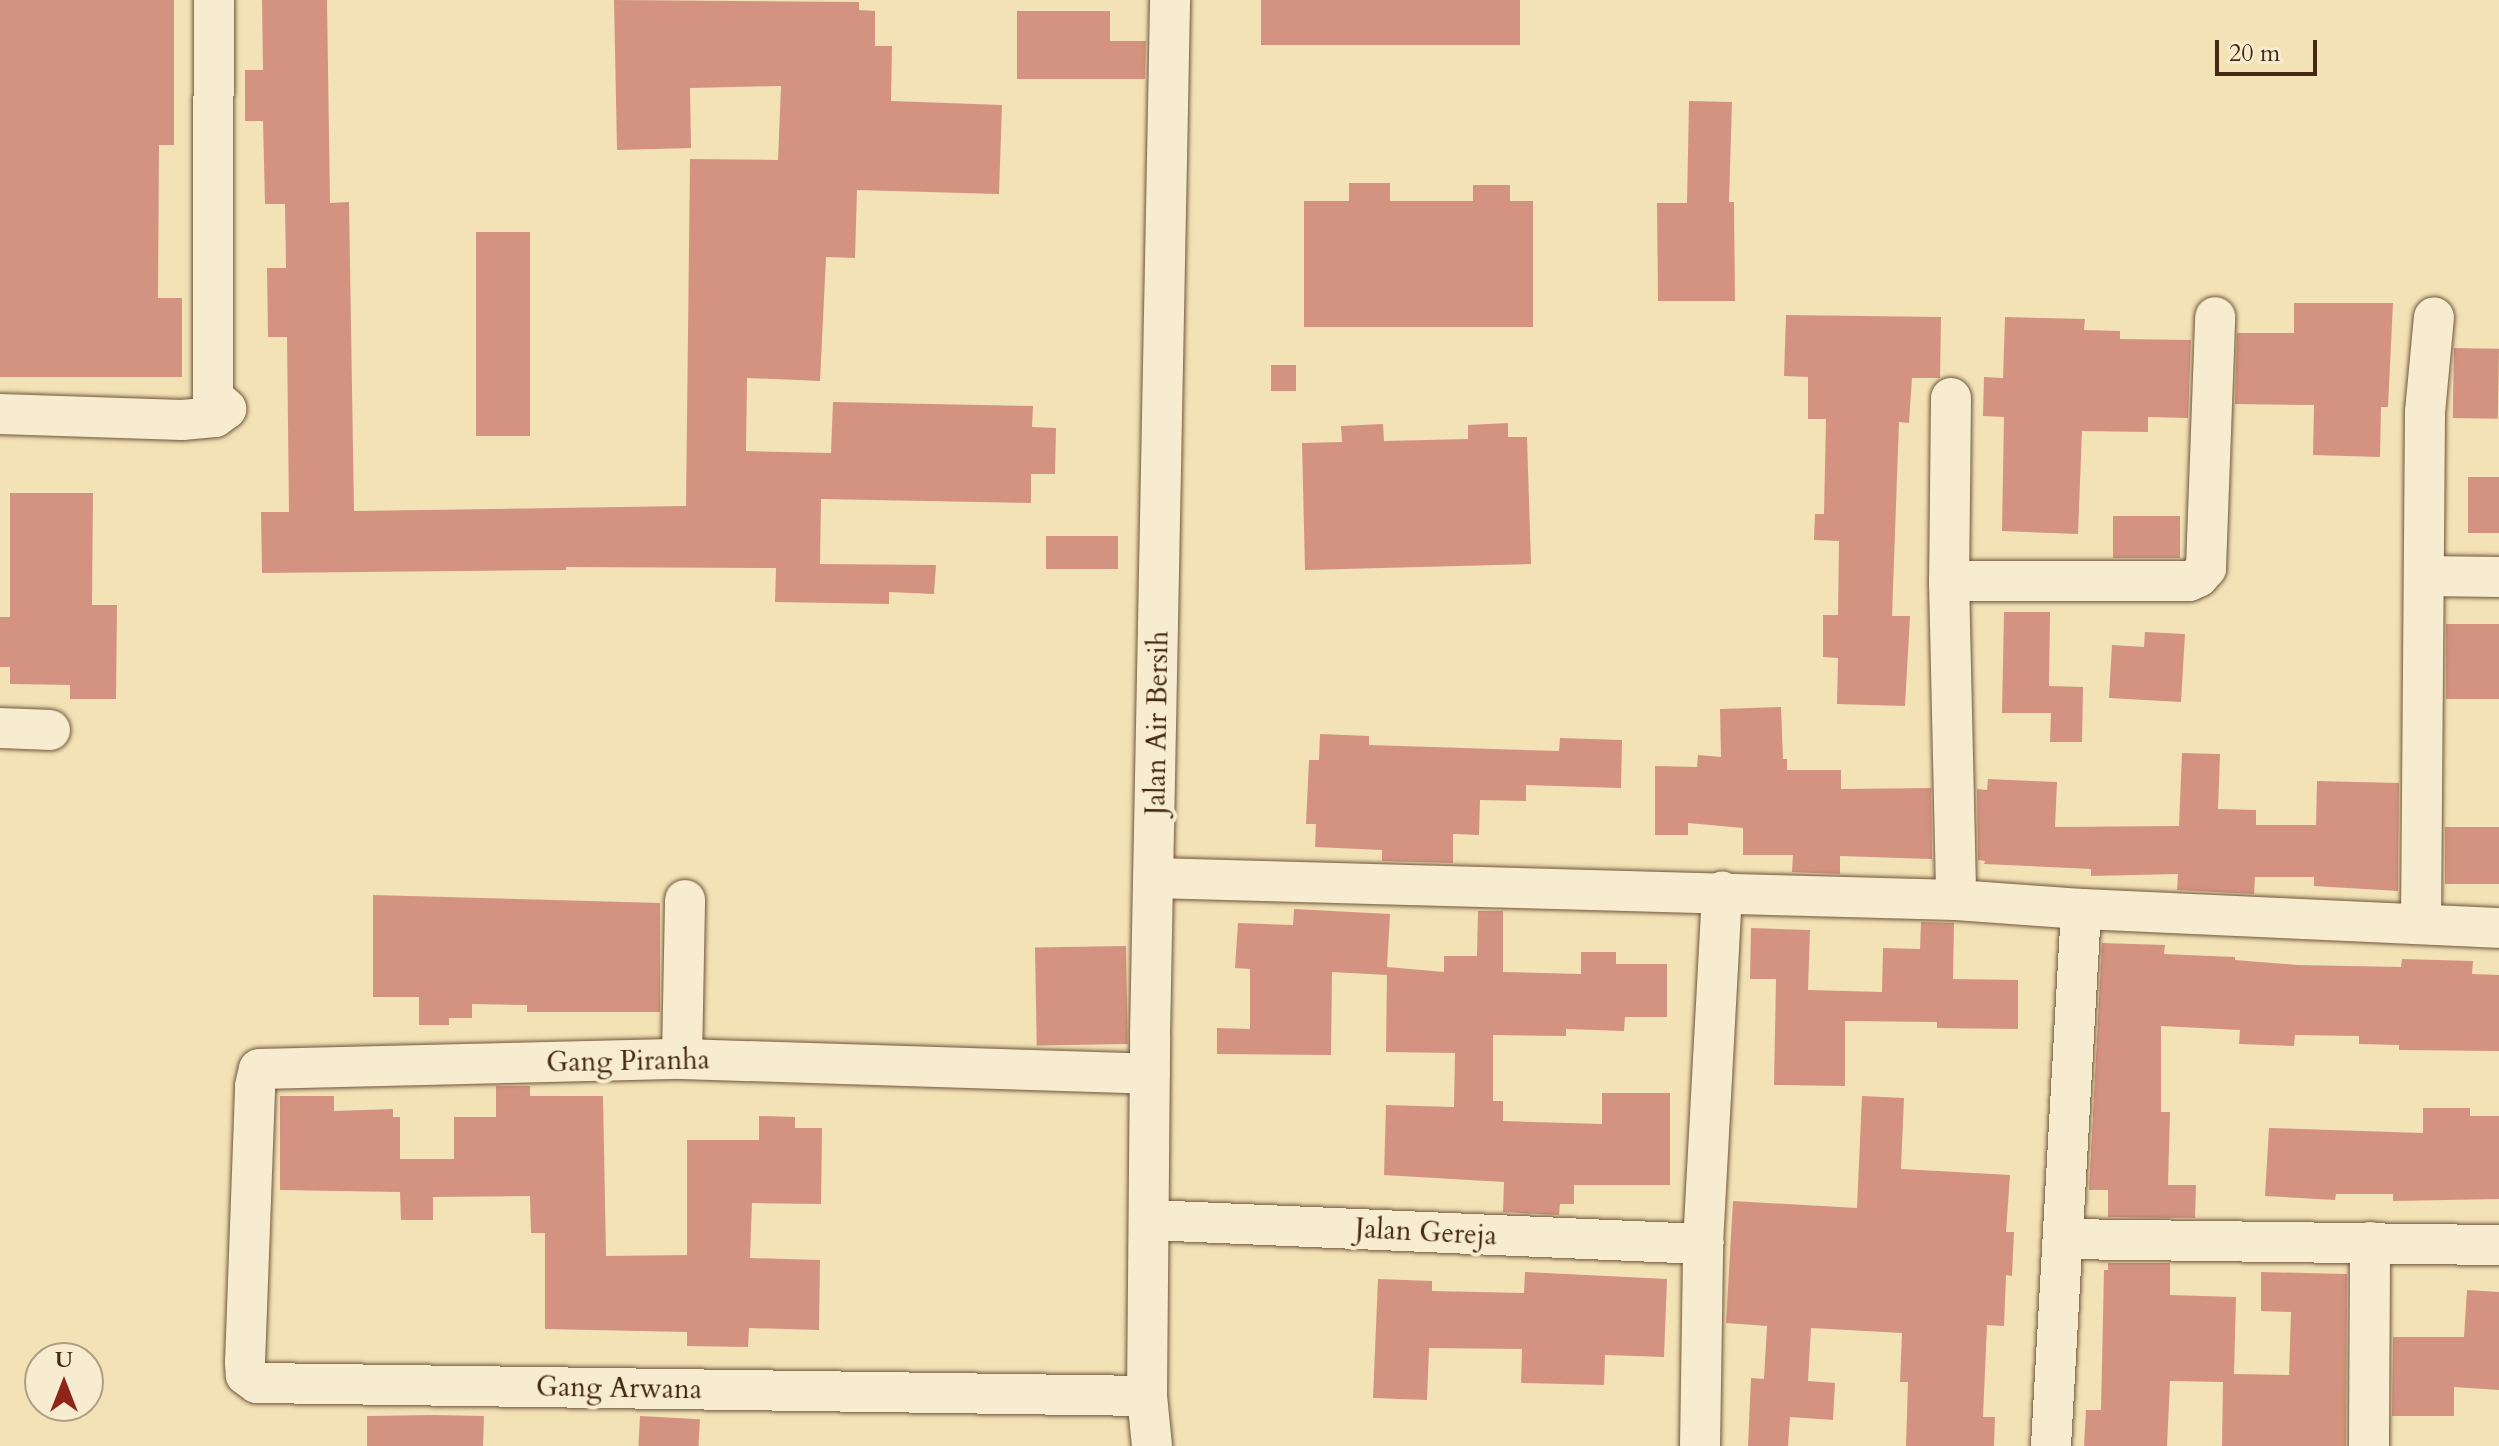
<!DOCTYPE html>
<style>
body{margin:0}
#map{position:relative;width:2499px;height:1446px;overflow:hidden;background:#f3e2b6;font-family:Cardo,serif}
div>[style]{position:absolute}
.building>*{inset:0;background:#d49381;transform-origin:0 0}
.roads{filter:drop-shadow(0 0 2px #70563b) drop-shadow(0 0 2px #70563b)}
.street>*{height:40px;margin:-20px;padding:0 20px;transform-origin:20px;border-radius:20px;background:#f7ecd0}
span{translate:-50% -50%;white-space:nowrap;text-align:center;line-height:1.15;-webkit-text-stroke:8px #f7ecd0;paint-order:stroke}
.street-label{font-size:28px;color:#452812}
.north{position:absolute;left:24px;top:1342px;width:80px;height:80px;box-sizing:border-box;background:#f7ecd0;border:2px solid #b09e84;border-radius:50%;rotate:0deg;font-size:22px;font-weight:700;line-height:32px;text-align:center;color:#452812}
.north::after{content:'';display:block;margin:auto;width:28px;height:36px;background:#8f2418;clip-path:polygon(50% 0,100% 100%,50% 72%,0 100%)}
.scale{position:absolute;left:2215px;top:40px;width:102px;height:36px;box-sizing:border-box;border:4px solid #452812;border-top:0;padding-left:10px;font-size:24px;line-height:28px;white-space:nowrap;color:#452812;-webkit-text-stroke:6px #f7ecd0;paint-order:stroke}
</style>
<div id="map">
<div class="building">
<div style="clip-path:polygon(0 0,174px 0,174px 145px,159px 145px,158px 298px,182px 298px,182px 377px,0 377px)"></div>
<div style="clip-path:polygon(262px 0,327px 0,330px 203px,349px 202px,354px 511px,686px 506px,690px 159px,778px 160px,781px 86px,690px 88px,691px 148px,617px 150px,614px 0,859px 2px,859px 10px,875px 11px,875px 46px,892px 46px,891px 101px,1002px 105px,999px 194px,857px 190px,855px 258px,826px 257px,820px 381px,747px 378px,746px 451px,831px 453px,833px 402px,1033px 406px,1032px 427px,1056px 428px,1055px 474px,1031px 474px,1031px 503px,821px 499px,820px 564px,936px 565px,934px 594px,889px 592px,889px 604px,775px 602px,776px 568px,566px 567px,566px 570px,262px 573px,261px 512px,289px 512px,287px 337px,268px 337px,267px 268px,286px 268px,285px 204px,265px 204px,263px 121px,245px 121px,245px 70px,263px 70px)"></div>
<div style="left:1261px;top:0;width:259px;height:45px"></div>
<div style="clip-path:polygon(1017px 11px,1110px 11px,1110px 41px,1146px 41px,1145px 79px,1017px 79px)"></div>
<div style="clip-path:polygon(1689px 101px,1732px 102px,1729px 202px,1734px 202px,1735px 301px,1658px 301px,1657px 203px,1687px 203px)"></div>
<div style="clip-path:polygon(1349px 183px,1390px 183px,1390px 201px,1473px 201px,1473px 185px,1510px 185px,1510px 201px,1533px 201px,1533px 327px,1304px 327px,1304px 201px,1349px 201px)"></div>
<div style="left:530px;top:232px;width:204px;height:54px;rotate:90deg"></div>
<div style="clip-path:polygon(2294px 303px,2393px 303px,2388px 407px,2381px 407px,2380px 457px,2313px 455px,2314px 405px,2235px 404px,2237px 333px,2294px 333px)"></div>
<div style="clip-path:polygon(1786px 315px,1941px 317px,1940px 378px,1912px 378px,1909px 423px,1899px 422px,1892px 616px,1910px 616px,1905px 706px,1837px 704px,1838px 658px,1823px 657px,1823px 615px,1838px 615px,1839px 541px,1814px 540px,1815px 514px,1824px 514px,1826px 419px,1808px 419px,1808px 377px,1784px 376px)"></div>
<div style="clip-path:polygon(2005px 317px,2085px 319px,2084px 330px,2120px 331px,2120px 339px,2191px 340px,2188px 418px,2148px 417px,2148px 432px,2082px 431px,2078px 534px,2002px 531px,2004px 417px,1983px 416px,1984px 377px,2003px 378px)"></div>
<div style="left:2454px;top:348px;width:45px;height:70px;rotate:1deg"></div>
<div style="left:1271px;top:365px;width:25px;height:26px"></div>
<div style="clip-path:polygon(1508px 423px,1508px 437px,1527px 437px,1531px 564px,1305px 570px,1302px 443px,1342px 442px,1341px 426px,1383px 424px,1384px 441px,1468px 439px,1468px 425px)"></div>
<div style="left:2468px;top:477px;width:31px;height:56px"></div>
<div style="clip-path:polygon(10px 493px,93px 493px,92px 605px,117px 605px,116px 699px,70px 699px,70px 685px,10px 684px,10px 667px,0 667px,0 617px,10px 617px)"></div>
<div style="left:2113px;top:516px;width:67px;height:42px"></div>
<div style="left:1118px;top:536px;width:33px;height:72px;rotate:90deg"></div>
<div style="clip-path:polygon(2004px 612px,2050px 612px,2049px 686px,2083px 687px,2082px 742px,2050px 742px,2051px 713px,2002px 713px)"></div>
<div style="left:2446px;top:624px;width:53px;height:75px"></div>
<div style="clip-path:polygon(2145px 632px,2185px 634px,2181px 702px,2109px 698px,2112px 645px,2144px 647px)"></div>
<div style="clip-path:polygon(1781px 707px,1783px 759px,1787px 759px,1787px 770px,1841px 770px,1841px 789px,1931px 788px,1932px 859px,1840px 856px,1840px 874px,1792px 872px,1793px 855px,1743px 855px,1743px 828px,1688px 823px,1688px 835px,1655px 835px,1655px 766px,1697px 767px,1698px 755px,1721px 757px,1720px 709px)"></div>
<div style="clip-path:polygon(1320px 734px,1369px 736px,1369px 745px,1559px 751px,1560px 738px,1622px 740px,1621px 788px,1526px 785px,1526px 801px,1480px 800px,1479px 835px,1453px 834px,1453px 863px,1382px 861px,1382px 850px,1315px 847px,1316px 824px,1306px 824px,1309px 760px,1319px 760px)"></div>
<div style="clip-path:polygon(2182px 753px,2220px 754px,2218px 809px,2256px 810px,2256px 825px,2316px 825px,2317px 781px,2399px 783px,2398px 891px,2314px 886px,2314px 877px,2255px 877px,2254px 894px,2177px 890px,2178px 874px,2091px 876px,2091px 869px,1984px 864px,1985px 861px,1978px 860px,1977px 789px,1987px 790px,1988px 779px,2057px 782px,2055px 827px,2179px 826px)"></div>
<div style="left:2445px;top:827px;width:54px;height:57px"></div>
<div style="clip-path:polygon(373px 895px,660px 903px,660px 1012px,527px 1012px,527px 1005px,472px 1004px,472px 1018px,449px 1018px,449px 1025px,419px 1025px,419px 997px,373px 997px)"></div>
<div style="clip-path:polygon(1294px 909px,1390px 914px,1387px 967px,1444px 972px,1444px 956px,1477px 956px,1478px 911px,1503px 911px,1503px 972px,1581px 974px,1581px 952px,1616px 952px,1616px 964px,1667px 964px,1667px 1017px,1625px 1017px,1624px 1031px,1566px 1029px,1566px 1036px,1493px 1035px,1493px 1101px,1503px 1101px,1503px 1121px,1602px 1124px,1602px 1093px,1670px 1093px,1670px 1185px,1574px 1185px,1574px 1204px,1560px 1204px,1559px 1215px,1503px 1212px,1504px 1182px,1384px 1175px,1386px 1105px,1454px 1107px,1455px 1053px,1386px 1052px,1387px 970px,1387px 975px,1332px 972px,1331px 1055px,1217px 1054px,1217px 1028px,1250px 1029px,1250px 969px,1235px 968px,1238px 923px,1293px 925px)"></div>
<div style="clip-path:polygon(1921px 922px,1954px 923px,1953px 979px,2018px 980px,2018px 1029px,1937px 1028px,1937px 1022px,1845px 1021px,1845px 1086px,1774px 1085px,1776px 979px,1750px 979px,1751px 928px,1810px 930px,1808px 990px,1882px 992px,1883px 948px,1920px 949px)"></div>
<div style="clip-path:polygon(2102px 943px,2165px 945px,2164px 954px,2235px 957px,2235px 960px,2297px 965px,2401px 967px,2402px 959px,2473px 961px,2472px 974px,2499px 975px,2499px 1051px,2399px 1050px,2399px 1045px,2359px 1044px,2359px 1036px,2295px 1035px,2294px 1046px,2239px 1044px,2240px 1030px,2161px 1026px,2161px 1112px,2170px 1112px,2168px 1185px,2196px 1185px,2195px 1218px,2108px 1217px,2108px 1190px,2089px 1190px)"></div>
<div style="left:1126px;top:946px;width:98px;height:91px;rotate:89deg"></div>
<div style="clip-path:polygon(496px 1086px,530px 1086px,530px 1096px,603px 1096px,606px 1256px,687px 1255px,687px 1140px,759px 1140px,759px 1116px,795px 1117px,795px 1128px,822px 1128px,821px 1204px,752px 1203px,750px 1258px,820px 1260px,819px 1330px,749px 1328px,748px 1347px,687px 1346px,687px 1332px,545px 1329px,545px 1233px,531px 1233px,530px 1196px,433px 1197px,433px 1220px,401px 1220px,400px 1192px,280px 1190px,280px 1096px,334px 1096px,334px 1111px,393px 1109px,393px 1117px,400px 1117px,400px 1159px,454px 1159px,454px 1117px,496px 1117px)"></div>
<div style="clip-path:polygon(1862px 1096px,1904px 1098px,1901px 1169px,2010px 1175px,2006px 1232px,2014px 1232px,2012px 1276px,2006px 1275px,2004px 1326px,1987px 1325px,1983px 1417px,1995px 1417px,1994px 1446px,1906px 1446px,1908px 1382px,1900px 1382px,1902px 1333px,1811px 1328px,1808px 1381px,1835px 1383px,1833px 1420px,1790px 1417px,1788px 1446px,1748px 1446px,1751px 1378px,1764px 1379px,1767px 1326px,1726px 1323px,1733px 1201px,1857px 1208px)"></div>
<div style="clip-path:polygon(2423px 1108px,2470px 1108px,2470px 1116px,2499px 1116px,2499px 1199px,2393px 1201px,2393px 1194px,2336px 1194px,2335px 1200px,2265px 1196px,2269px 1128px,2423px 1133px)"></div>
<div style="clip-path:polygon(2108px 1263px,2170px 1263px,2170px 1295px,2236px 1297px,2234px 1374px,2289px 1375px,2291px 1312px,2261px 1311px,2261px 1272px,2347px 1274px,2346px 1446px,2222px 1446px,2223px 1382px,2170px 1381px,2167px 1446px,2084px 1446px,2086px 1410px,2101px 1410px,2104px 1270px,2108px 1270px)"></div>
<div style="clip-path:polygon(1525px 1272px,1667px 1279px,1664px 1357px,1605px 1355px,1604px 1385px,1521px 1383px,1522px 1349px,1429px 1348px,1427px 1400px,1373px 1398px,1378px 1279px,1432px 1281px,1432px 1291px,1524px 1293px)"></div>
<div style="clip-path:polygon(2467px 1290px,2499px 1292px,2499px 1390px,2454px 1387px,2454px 1416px,2392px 1416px,2393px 1337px,2464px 1337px)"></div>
<div style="clip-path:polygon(433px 1415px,484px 1416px,483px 1446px,367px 1446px,367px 1416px)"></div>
<div style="left:640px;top:1416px;width:60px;height:30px;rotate:3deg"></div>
</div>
<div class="roads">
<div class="street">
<div style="left:1951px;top:398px;width:183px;rotate:90.6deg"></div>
<div style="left:1949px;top:581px;width:319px;rotate:88.7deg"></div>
<div style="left:0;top:414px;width:182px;rotate:1.9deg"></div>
<div style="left:182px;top:420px;width:33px;rotate:-5deg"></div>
<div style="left:215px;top:417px;width:14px;rotate:-36deg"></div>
<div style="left:226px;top:409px;width:18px;rotate:-137deg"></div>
<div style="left:213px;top:397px;width:397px;rotate:-89.9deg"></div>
<div style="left:2425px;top:576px;width:74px;rotate:0.8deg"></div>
<div style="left:1949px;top:581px;width:240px"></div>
<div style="left:2189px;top:581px;width:10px;rotate:-24deg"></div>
<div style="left:2198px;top:577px;width:12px;rotate:-48deg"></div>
<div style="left:2206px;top:568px;width:251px;rotate:-87.9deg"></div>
<div style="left:0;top:728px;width:50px;rotate:2.3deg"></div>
<div style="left:1154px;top:878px;width:802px;rotate:1.57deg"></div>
<div style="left:1956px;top:900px;width:125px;rotate:4.1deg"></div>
<div style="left:2081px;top:909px;width:418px;rotate:2.6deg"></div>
<div style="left:2421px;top:923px;width:511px;rotate:-89.55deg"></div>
<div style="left:2425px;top:412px;width:95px;rotate:-84.6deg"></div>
<div style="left:682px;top:1059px;width:159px;rotate:-88.9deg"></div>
<div style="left:1150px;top:1220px;width:554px;rotate:2.49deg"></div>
<div style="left:2063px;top:1239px;width:436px;rotate:0.8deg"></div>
<div style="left:1147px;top:1396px;width:890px;rotate:-179.16deg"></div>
<div style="left:257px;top:1383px;width:14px;rotate:-144deg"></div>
<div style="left:246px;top:1375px;width:12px;rotate:-95deg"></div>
<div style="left:245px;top:1363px;width:277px;rotate:-87.9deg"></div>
<div style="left:255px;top:1086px;width:17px;rotate:-77deg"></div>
<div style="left:259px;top:1069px;width:423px;rotate:-1.4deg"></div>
<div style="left:682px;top:1059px;width:468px;rotate:1.8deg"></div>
<div style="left:1152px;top:1446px;width:50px;rotate:-95.7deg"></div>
<div style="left:1147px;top:1396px;width:360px;rotate:-89.5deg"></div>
<div style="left:1150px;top:1036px;width:1036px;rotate:-88.89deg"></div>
<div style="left:1700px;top:1446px;width:202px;rotate:-89.1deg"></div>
<div style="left:1703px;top:1244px;width:353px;rotate:-86.9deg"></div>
<div style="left:2051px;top:1446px;width:538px;rotate:-86.8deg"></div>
<div style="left:2369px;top:1446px;width:204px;rotate:-89.7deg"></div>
</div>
</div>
<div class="street-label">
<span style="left:1157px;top:723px;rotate:-89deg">Jalan Air Bersih</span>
<span style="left:628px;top:1061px;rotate:-1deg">Gang Piranha</span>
<span style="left:1426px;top:1232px;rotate:3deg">Jalan Gereja</span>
<span style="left:619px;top:1388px;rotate:1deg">Gang Arwana</span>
</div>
<div class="north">U</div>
<div class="scale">20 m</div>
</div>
